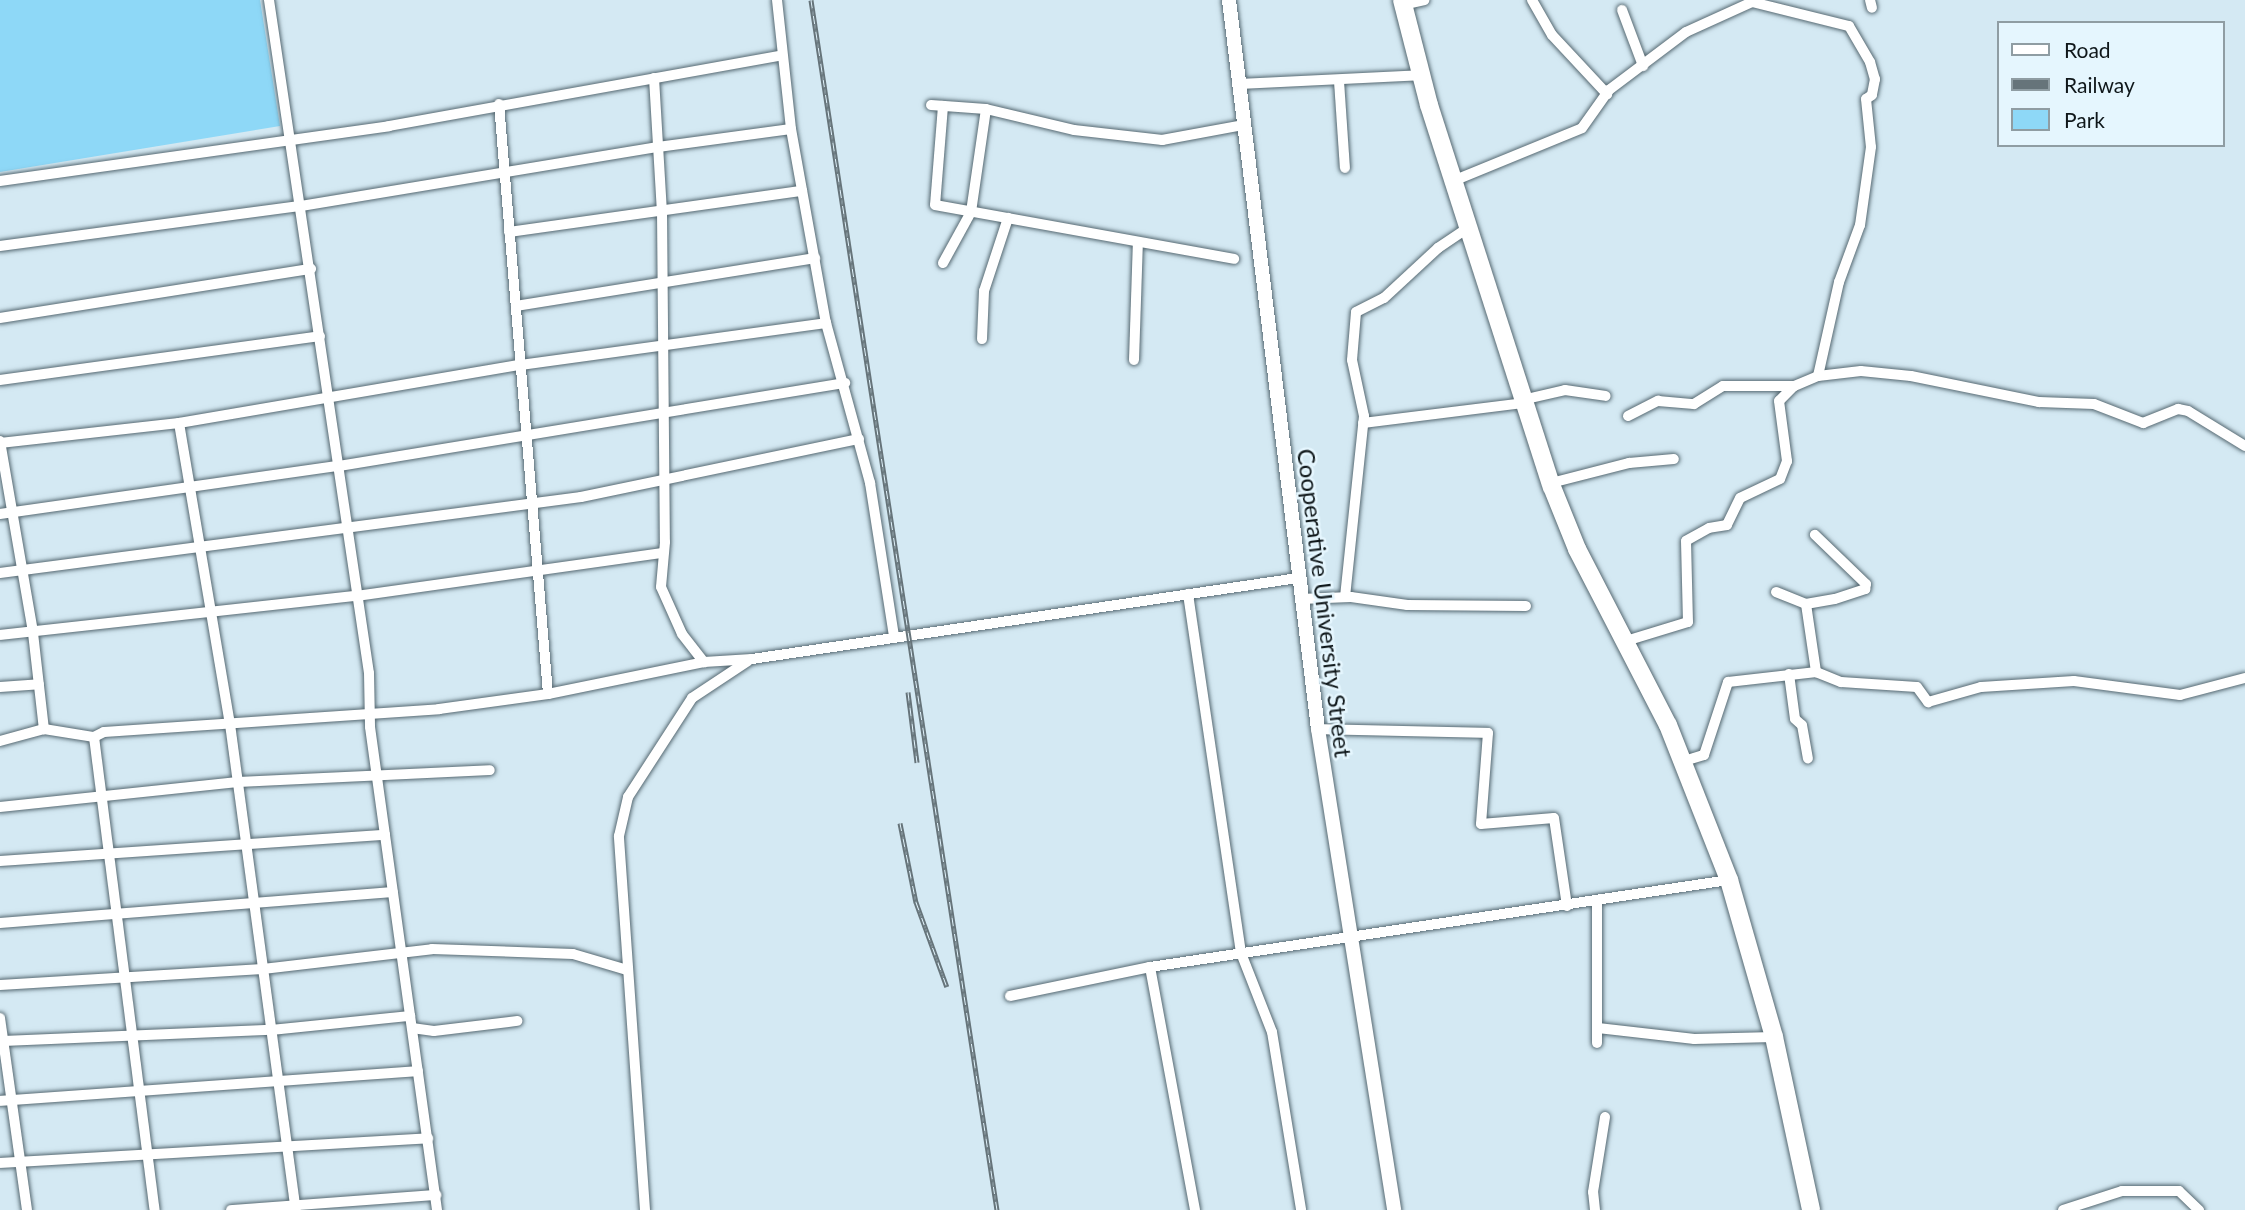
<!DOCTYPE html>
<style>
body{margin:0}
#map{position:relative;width:2245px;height:1210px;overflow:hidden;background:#d4e9f3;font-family:Lato,sans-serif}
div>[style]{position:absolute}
.green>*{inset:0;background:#8ed8f7}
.roads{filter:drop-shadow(0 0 2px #566972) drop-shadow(0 0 2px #566972)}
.street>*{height:10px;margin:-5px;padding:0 5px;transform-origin:5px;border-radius:5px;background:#fff}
.secondary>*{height:14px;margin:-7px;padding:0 7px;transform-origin:7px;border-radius:7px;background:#fff}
.highway>*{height:18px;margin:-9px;padding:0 9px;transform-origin:9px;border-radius:9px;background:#fff}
.rail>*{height:5px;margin-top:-2.5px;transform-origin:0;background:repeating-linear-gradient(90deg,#e5f6fe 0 8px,#66747a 0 16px);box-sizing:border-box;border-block:2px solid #66747a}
span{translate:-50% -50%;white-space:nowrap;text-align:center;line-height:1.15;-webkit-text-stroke:5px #e5f6fe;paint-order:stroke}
.street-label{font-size:24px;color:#0f171a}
.legend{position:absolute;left:1997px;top:21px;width:228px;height:126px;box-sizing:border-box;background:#e5f6fe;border:2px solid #8f9da3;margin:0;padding:9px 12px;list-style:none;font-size:21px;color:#0f171a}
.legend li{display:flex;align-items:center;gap:14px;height:35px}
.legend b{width:35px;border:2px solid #8f9da3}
</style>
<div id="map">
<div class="green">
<div style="clip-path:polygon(0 0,260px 0,280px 126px,0 172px)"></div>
</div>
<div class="roads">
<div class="street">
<div style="left:269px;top:0;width:680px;rotate:81.55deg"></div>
<div style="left:369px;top:673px;width:54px;rotate:88.9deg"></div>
<div style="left:370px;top:727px;width:488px;rotate:82.1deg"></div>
<div style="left:777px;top:0;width:130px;rotate:83.8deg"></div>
<div style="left:791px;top:129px;width:197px;rotate:79.8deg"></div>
<div style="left:826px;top:323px;width:166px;rotate:74.6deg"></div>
<div style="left:870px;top:483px;width:156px;rotate:81.1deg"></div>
<div style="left:1532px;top:0;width:40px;rotate:60.3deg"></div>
<div style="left:1552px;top:35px;width:81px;rotate:47deg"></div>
<div style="left:1870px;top:0;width:8px;rotate:76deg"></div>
<div style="left:1403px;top:5px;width:22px;rotate:-13deg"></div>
<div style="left:1622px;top:10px;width:60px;rotate:69.4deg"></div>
<div style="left:654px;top:78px;width:133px;rotate:86.6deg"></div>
<div style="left:662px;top:211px;width:331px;rotate:89.5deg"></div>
<div style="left:665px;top:542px;width:45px;rotate:95.1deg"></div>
<div style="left:661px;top:587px;width:51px;rotate:65.9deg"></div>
<div style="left:682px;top:634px;width:36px;rotate:52deg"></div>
<div style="left:1339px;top:81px;width:87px;rotate:86.1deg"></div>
<div style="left:1239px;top:84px;width:181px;rotate:-2.8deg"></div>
<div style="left:499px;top:104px;width:592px;rotate:85.25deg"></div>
<div style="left:931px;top:105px;width:55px;rotate:4.2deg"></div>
<div style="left:986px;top:109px;width:90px;rotate:13.4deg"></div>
<div style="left:1074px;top:130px;width:89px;rotate:6.5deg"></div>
<div style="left:1162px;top:140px;width:82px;rotate:-10.5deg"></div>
<div style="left:943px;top:106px;width:99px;rotate:94.6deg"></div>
<div style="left:935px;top:205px;width:304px;rotate:10.2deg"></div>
<div style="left:0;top:181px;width:393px;rotate:-8deg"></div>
<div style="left:389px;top:126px;width:397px;rotate:-10.2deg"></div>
<div style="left:1453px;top:181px;width:139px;rotate:-22.3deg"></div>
<div style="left:1582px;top:128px;width:47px;rotate:-54.6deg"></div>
<div style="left:1609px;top:90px;width:96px;rotate:-37deg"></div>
<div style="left:1686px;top:32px;width:72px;rotate:-24.4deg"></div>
<div style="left:1752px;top:2px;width:100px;rotate:13.9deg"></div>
<div style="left:1849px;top:26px;width:42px;rotate:59.7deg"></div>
<div style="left:1870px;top:62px;width:18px;rotate:74deg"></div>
<div style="left:1875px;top:79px;width:16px;rotate:101deg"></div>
<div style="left:1872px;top:95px;width:7px;rotate:146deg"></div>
<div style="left:1866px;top:99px;width:48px;rotate:84.1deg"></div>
<div style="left:1871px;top:147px;width:79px;rotate:98deg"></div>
<div style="left:1860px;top:225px;width:61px;rotate:110.2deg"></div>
<div style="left:1839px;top:282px;width:96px;rotate:102.6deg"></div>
<div style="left:1818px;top:376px;width:26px;rotate:157deg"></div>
<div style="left:1794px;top:386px;width:21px;rotate:135deg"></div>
<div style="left:1779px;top:401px;width:61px;rotate:82.4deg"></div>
<div style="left:1787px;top:461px;width:19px;rotate:111deg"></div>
<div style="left:1780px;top:479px;width:44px;rotate:154.6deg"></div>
<div style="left:1740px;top:498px;width:30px;rotate:116deg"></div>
<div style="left:1727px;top:525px;width:18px;rotate:171deg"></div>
<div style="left:1709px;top:528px;width:26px;rotate:151deg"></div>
<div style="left:1686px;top:541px;width:81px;rotate:88.6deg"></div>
<div style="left:1688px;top:622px;width:65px;rotate:163deg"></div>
<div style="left:509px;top:232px;width:296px;rotate:-8deg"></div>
<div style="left:0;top:246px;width:304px;rotate:-7.6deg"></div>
<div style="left:301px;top:206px;width:362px;rotate:-9.4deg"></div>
<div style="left:658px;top:147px;width:134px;rotate:-7.7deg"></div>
<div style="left:943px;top:263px;width:58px;rotate:-61.2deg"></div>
<div style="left:971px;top:212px;width:104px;rotate:-81.7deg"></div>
<div style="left:516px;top:306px;width:303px;rotate:-9.1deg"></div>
<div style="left:0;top:318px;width:315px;rotate:-9deg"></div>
<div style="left:982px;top:339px;width:48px;rotate:-87.6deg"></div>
<div style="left:984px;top:291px;width:77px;rotate:-71.8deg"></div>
<div style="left:1134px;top:360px;width:118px;rotate:-88.1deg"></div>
<div style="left:1818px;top:376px;width:43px;rotate:-6.6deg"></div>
<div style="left:1861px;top:371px;width:50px;rotate:5.7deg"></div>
<div style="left:1911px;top:376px;width:131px;rotate:11.5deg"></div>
<div style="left:2039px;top:402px;width:55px;rotate:2.1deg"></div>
<div style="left:2094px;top:404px;width:53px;rotate:21.2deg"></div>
<div style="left:2143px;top:423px;width:38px;rotate:-22deg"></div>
<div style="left:2178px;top:409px;width:10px;rotate:11deg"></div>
<div style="left:2188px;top:411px;width:67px;rotate:31.6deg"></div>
<div style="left:0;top:380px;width:323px;rotate:-7.8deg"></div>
<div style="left:1522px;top:400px;width:44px;rotate:-13.1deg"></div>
<div style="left:1565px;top:390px;width:41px;rotate:8.3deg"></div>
<div style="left:1628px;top:416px;width:34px;rotate:-27deg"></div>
<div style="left:1658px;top:401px;width:36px;rotate:5deg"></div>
<div style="left:1694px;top:404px;width:34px;rotate:-32deg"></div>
<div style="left:1723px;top:386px;width:71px"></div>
<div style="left:179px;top:423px;width:305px;rotate:80.4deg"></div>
<div style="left:230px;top:724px;width:490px;rotate:82.3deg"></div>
<div style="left:1363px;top:423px;width:161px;rotate:-7.1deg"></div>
<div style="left:0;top:441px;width:195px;rotate:80.2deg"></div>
<div style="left:33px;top:633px;width:97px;rotate:83.5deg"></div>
<div style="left:0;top:443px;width:180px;rotate:-6.4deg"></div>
<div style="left:179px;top:423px;width:346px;rotate:-9.7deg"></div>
<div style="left:520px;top:365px;width:309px;rotate:-7.8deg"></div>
<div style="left:1551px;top:483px;width:81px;rotate:-14.4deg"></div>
<div style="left:1629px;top:463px;width:45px;rotate:-5.1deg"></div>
<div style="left:0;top:514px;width:342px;rotate:-8.1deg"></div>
<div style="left:339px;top:466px;width:513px;rotate:-9.32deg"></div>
<div style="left:0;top:573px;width:586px;rotate:-7.45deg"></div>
<div style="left:581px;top:497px;width:284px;rotate:-11.8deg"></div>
<div style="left:1776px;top:592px;width:32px;rotate:22deg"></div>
<div style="left:1806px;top:604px;width:69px;rotate:81.6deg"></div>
<div style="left:1188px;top:594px;width:363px;rotate:81.6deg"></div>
<div style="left:1241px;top:953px;width:85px;rotate:68.6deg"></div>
<div style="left:1272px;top:1032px;width:180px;rotate:80.7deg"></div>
<div style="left:1345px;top:597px;width:182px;rotate:-84deg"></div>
<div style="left:1364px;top:416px;width:57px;rotate:-102.1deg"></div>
<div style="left:1352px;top:360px;width:48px;rotate:-85.2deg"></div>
<div style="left:1356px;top:312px;width:31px;rotate:-27deg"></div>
<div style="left:1384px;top:298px;width:74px;rotate:-42.8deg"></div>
<div style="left:1438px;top:248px;width:36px;rotate:-34deg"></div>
<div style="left:1300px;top:599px;width:51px;rotate:-2.2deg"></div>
<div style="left:1351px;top:597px;width:57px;rotate:8.1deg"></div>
<div style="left:1407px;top:605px;width:119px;rotate:0.5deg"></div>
<div style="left:1806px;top:604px;width:29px;rotate:-10deg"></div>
<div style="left:1835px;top:599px;width:32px;rotate:-18deg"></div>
<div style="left:1865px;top:589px;width:5px;rotate:-79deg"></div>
<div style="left:1866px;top:584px;width:71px;rotate:-136.1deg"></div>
<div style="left:0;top:635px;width:358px;rotate:-6.3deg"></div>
<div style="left:356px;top:596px;width:310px;rotate:-8deg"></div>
<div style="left:1789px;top:674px;width:45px;rotate:82.4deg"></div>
<div style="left:1795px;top:719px;width:9px;rotate:41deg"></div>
<div style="left:1802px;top:725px;width:34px;rotate:80deg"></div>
<div style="left:0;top:687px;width:39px;rotate:-4deg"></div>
<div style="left:1318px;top:729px;width:170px;rotate:1.3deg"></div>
<div style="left:1488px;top:733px;width:91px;rotate:94.4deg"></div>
<div style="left:1481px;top:824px;width:73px;rotate:-4.7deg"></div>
<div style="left:1554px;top:818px;width:89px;rotate:81.6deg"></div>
<div style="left:94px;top:737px;width:477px;rotate:82.7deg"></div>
<div style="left:0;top:741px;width:46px;rotate:-15.3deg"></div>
<div style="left:44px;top:729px;width:51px;rotate:9.1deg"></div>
<div style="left:94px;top:737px;width:11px;rotate:-27deg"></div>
<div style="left:104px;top:732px;width:336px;rotate:-3.9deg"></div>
<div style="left:439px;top:709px;width:110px;rotate:-7.8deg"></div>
<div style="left:548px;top:694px;width:159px;rotate:-11.6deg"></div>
<div style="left:704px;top:662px;width:48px;rotate:-3.6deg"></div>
<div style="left:752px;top:659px;width:552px;rotate:-8.44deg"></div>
<div style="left:1684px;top:761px;width:21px;rotate:-17deg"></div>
<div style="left:1704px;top:755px;width:77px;rotate:-71.8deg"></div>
<div style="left:1728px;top:682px;width:89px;rotate:-6.5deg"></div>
<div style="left:1816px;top:672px;width:27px;rotate:22deg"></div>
<div style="left:1841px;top:682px;width:76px;rotate:3.8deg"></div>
<div style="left:1917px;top:687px;width:19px;rotate:54deg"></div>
<div style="left:1928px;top:702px;width:55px;rotate:-15.8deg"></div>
<div style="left:1981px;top:687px;width:93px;rotate:-3.7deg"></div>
<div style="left:2074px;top:681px;width:107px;rotate:7.5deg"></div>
<div style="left:2180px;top:695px;width:67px;rotate:-14.7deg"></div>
<div style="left:0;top:807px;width:239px;rotate:-6deg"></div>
<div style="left:238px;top:782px;width:252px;rotate:-2.7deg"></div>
<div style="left:0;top:861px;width:386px;rotate:-3.9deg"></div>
<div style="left:1597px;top:900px;width:143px;rotate:90deg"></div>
<div style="left:0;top:923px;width:394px;rotate:-4.5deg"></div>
<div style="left:1150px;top:967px;width:247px;rotate:79.5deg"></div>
<div style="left:0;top:985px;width:263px;rotate:-3.5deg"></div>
<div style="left:263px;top:969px;width:170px;rotate:-6.7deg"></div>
<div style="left:432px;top:949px;width:141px;rotate:2deg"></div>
<div style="left:573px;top:954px;width:56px;rotate:16.5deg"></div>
<div style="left:1010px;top:996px;width:143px;rotate:-11.7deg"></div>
<div style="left:1150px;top:967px;width:585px;rotate:-8.55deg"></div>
<div style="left:0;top:1018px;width:194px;rotate:82deg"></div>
<div style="left:412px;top:1028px;width:22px;rotate:8deg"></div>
<div style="left:434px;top:1031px;width:84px;rotate:-6.9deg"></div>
<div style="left:1598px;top:1028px;width:97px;rotate:6.5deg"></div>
<div style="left:1694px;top:1039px;width:80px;rotate:-1.4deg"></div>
<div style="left:3px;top:1041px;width:268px;rotate:-2.4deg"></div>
<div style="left:271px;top:1030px;width:140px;rotate:-5.8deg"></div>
<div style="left:0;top:1101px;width:419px;rotate:-4.1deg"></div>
<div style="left:0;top:1163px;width:429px;rotate:-3.3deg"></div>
<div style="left:231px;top:1210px;width:206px;rotate:-4.2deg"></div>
<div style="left:645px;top:1210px;width:375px;rotate:-94deg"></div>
<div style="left:619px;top:836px;width:40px;rotate:-77deg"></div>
<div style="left:628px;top:797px;width:118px;rotate:-57.1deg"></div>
<div style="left:692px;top:698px;width:67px;rotate:-33.5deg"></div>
<div style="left:1595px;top:1210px;width:18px;rotate:-96deg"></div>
<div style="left:1593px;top:1192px;width:76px;rotate:-80.9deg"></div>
<div style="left:2063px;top:1210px;width:62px;rotate:-17.9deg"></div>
<div style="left:2122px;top:1191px;width:57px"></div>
<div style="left:2179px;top:1191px;width:28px;rotate:44deg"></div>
</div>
<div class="secondary">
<div style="left:1229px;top:0;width:734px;rotate:83.04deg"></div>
<div style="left:1318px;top:729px;width:487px;rotate:81deg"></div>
</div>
<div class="highway">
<div style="left:1402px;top:0;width:108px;rotate:75.6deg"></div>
<div style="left:1429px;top:105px;width:401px;rotate:72.2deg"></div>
<div style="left:1552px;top:487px;width:67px;rotate:68deg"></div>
<div style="left:1577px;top:549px;width:198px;rotate:62.7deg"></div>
<div style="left:1668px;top:725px;width:167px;rotate:68.5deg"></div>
<div style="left:1729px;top:880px;width:163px;rotate:74deg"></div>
<div style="left:1774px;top:1037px;width:177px;rotate:77.9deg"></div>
</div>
</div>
<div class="rail">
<div style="left:811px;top:0;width:1224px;rotate:81.26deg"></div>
<div style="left:908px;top:692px;width:71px;rotate:82.7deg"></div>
<div style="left:900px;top:823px;width:81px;rotate:78.6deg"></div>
<div style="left:916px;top:902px;width:90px;rotate:70deg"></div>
</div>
<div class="street-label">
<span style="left:1325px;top:603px;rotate:83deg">Cooperative University Street</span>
</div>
<ul class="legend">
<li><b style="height:9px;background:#fff"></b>Road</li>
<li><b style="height:9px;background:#66747a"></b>Railway</li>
<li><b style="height:19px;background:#8ed8f7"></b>Park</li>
</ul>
</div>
